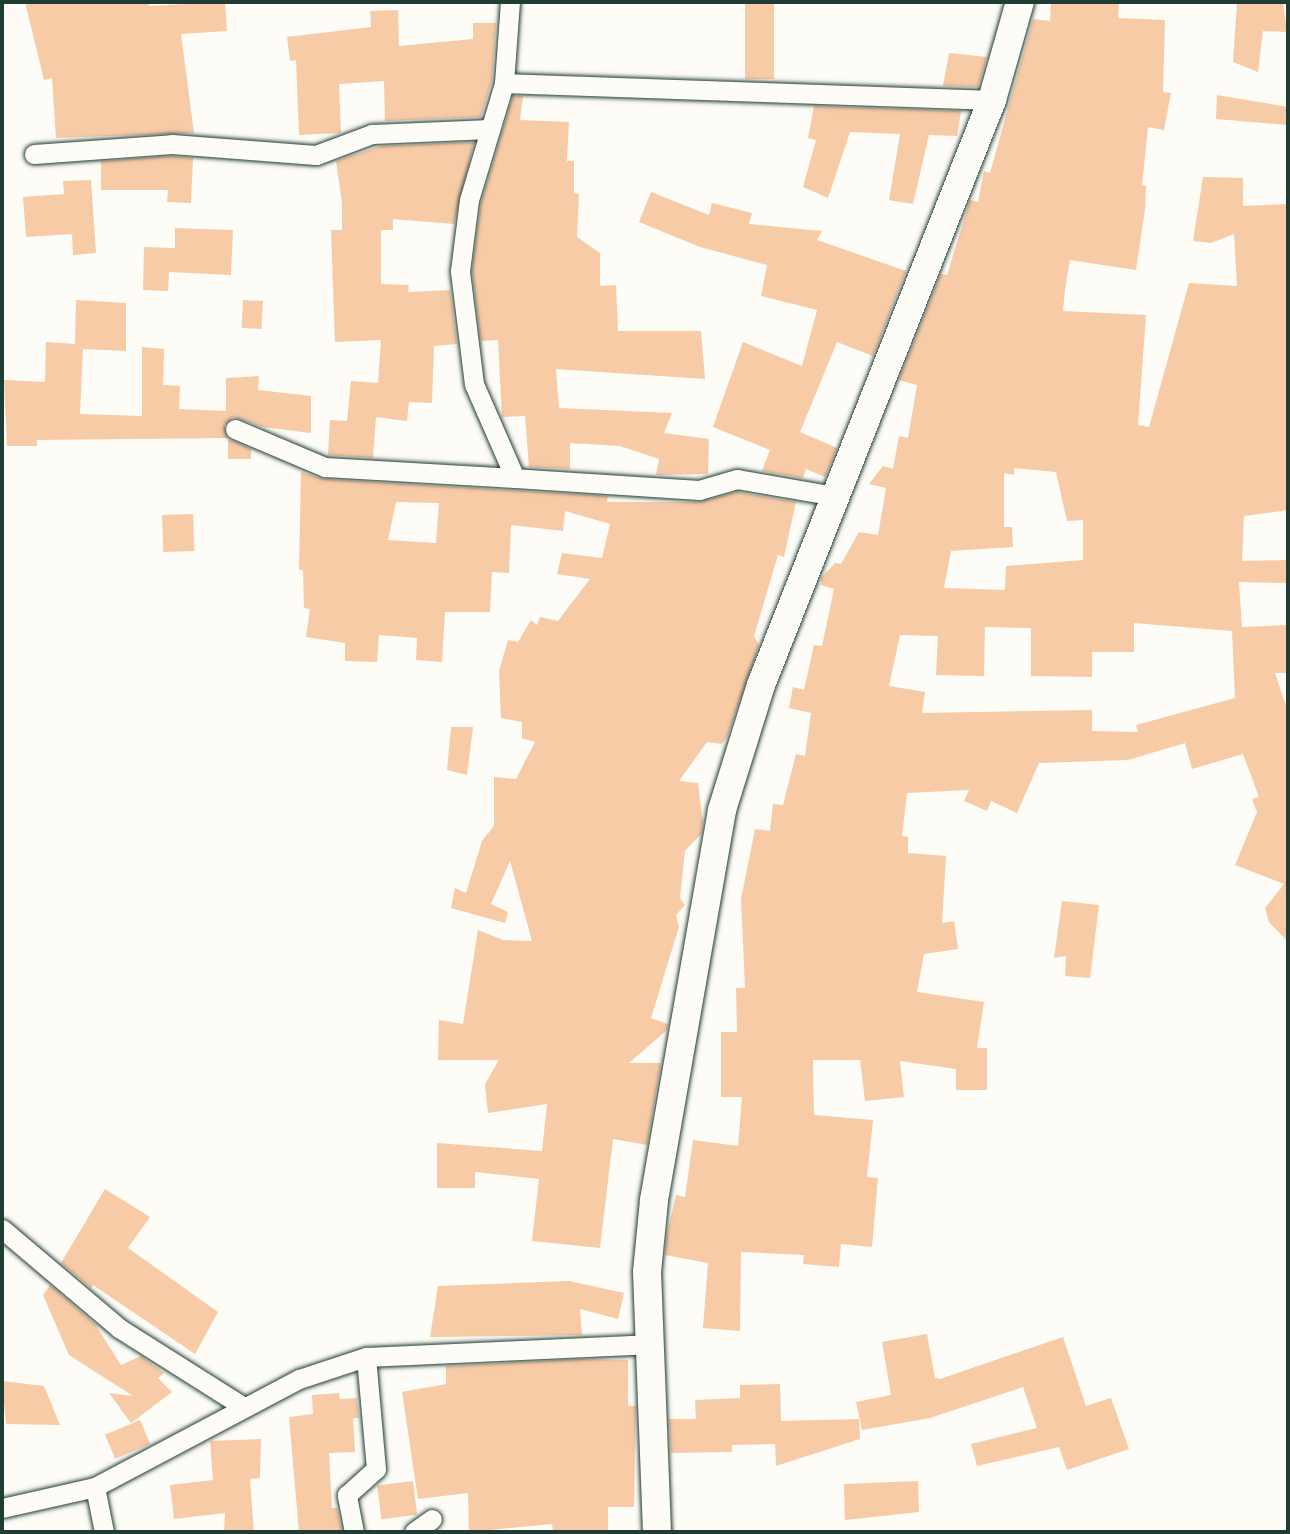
<!DOCTYPE html>
<style>
body{margin:0}
#map{position:relative;width:1290px;height:1534px;overflow:hidden;background:#fdfcf7;font-family:Kalam,sans-serif}
div>[style]{position:absolute}
.building>*{inset:0;background:#f8cba7;transform-origin:0 0}
.roads{filter:drop-shadow(0 0 2px #1f3d34) drop-shadow(0 0 2px #1f3d34)}
.street>*{height:19px;margin:-9.5px;padding:0 9.5px;transform-origin:9.5px;border-radius:9.5px;background:#fdfcf7}
.secondary>*{height:28px;margin:-14px;padding:0 14px;transform-origin:14px;border-radius:14px;background:#fdfcf7}
span{translate:-50% -50%;white-space:nowrap;text-align:center;line-height:1.15;-webkit-text-stroke:5px #fdfcf7;paint-order:stroke}
.frame{position:absolute;inset:0;border:4px solid #1f3d34;pointer-events:none}
</style>
<div id="map">
<div class="building">
<div style="clip-path:polygon(25px 2px,148px 2px,149px 6px,225px 2px,227px 31px,181px 34px,194px 133px,56px 138px,52px 78px,44px 80px)"></div>
<div style="left:745px;top:2px;width:29px;height:77px"></div>
<div style="clip-path:polygon(evenodd,1051px 2px,1119px 2px,1118px 18px,1165px 20px,1163px 92px,1171px 93px,1164px 130px,1148px 127px,1142px 185px,1146px 186px,1145px 210px,1136px 270px,1070px 260px,1065px 289px,1063px 311px,1146px 315px,1138px 425px,1149px 427px,1189px 283px,1237px 286px,1234px 234px,1211px 243px,1193px 241px,1203px 177px,1243px 178px,1243px 206px,1288px 204px,1288px 510px,1244px 516px,1242px 561px,1288px 560px,1288px 583px,1239px 582px,1242px 627px,1288px 625px,1288px 673px,1275px 673px,1288px 712px,1288px 942px,1269px 922px,1265px 908px,1284px 884px,1235px 865px,1257px 812px,1252px 799px,1259px 797px,1243px 754px,1192px 769px,1185px 743px,1128px 760px,1039px 763px,1017px 813px,991px 801px,987px 811px,964px 801px,969px 790px,907px 793px,902px 836px,908px 837px,908px 853px,946px 856px,942px 923px,954px 921px,958px 949px,924px 954px,917px 992px,984px 1002px,977px 1048px,987px 1048px,987px 1090px,956px 1090px,956px 1069px,900px 1061px,904px 1097px,865px 1101px,860px 1060px,813px 1060px,814px 1115px,873px 1120px,867px 1177px,878px 1178px,872px 1247px,841px 1244px,839px 1267px,803px 1264px,804px 1255px,741px 1252px,740px 1331px,703px 1328px,708px 1263px,665px 1255px,667px 1234px,676px 1195px,685px 1197px,693px 1140px,738px 1146px,742px 1097px,721px 1097px,721px 1032px,737px 1032px,736px 988px,745px 988px,741px 899px,755px 829px,770px 831px,773px 804px,783px 805px,796px 754px,805px 756px,811px 713px,789px 708px,793px 687px,804px 690px,814px 645px,822px 646px,834px 589px,821px 585px,821px 578px,835px 563px,841px 564px,859px 532px,878px 535px,886px 488px,869px 484px,883px 466px,893px 469px,899px 436px,908px 438px,917px 385px,899px 380px,941px 274px,947px 275px,970px 200px,978px 202px,984px 171px,990px 173px,1033px 19px,1050px 21px,1051px 2px,1014px 468px,1056px 472px,1067px 521px,1083px 520px,1083px 560px,1006px 566px,1005px 590px,944px 588px,951px 551px,1013px 547px,1012px 527px,1004px 527px,1004px 473px,1014px 475px,1014px 468px,1051px 2px,1134px 623px,1232px 631px,1235px 698px,1136px 725px,1138px 732px,1092px 731px,1092px 710px,922px 713px,925px 692px,889px 686px,900px 635px,938px 636px,936px 675px,984px 676px,985px 627px,1031px 628px,1031px 676px,1092px 677px,1092px 652px,1134px 652px,1134px 623px)"></div>
<div style="clip-path:polygon(1237px 2px,1283px 2px,1287px 32px,1263px 31px,1258px 72px,1233px 62px)"></div>
<div style="clip-path:polygon(398px 10px,399px 46px,473px 39px,473px 23px,496px 23px,492px 81px,481px 117px,385px 121px,384px 81px,339px 84px,341px 133px,299px 135px,296px 60px,290px 61px,287px 37px,371px 27px,370px 11px)"></div>
<div style="clip-path:polygon(949px 53px,987px 57px,978px 87px,943px 86px)"></div>
<div style="clip-path:polygon(1217px 95px,1288px 107px,1288px 125px,1216px 119px)"></div>
<div style="clip-path:polygon(513px 96px,523px 96px,520px 120px,569px 122px,567px 161px,574px 161px,574px 193px,579px 194px,577px 237px,600px 253px,600px 286px,616px 285px,618px 331px,701px 331px,705px 379px,556px 369px,559px 408px,672px 413px,664px 433px,709px 439px,708px 474px,656px 475px,659px 459px,620px 446px,570px 443px,570px 469px,529px 467px,525px 416px,502px 417px,498px 340px,481px 341px,472px 271px,481px 203px)"></div>
<div style="clip-path:polygon(814px 106px,961px 111px,957px 136px,929px 135px,913px 204px,889px 200px,900px 134px,850px 132px,828px 198px,803px 187px,816px 140px,808px 138px)"></div>
<div style="clip-path:polygon(474px 142px,454px 224px,393px 219px,393px 230px,381px 230px,381px 284px,409px 285px,408px 292px,450px 290px,457px 344px,434px 346px,432px 403px,409px 402px,407px 421px,376px 417px,373px 458px,328px 455px,330px 420px,347px 421px,351px 381px,378px 383px,381px 340px,335px 342px,331px 230px,342px 230px,342px 203px,336px 161px,381px 146px)"></div>
<div style="clip-path:polygon(172px 156px,193px 158px,191px 203px,167px 202px,168px 190px,101px 190px,101px 161px)"></div>
<div style="clip-path:polygon(91px 180px,96px 253px,73px 255px,72px 234px,26px 237px,23px 197px,64px 194px,63px 181px)"></div>
<div style="clip-path:polygon(651px 192px,709px 215px,712px 203px,752px 213px,749px 224px,822px 231px,817px 240px,906px 271px,873px 356px,837px 342px,800px 432px,837px 448px,825px 477px,806px 469px,803px 478px,762px 471px,770px 450px,713px 427px,743px 342px,802px 366px,817px 310px,761px 296px,767px 265px,700px 247px,639px 222px)"></div>
<div style="clip-path:polygon(175px 228px,233px 230px,231px 275px,169px 272px,168px 291px,143px 290px,144px 247px,175px 248px)"></div>
<div style="clip-path:polygon(76px 300px,126px 303px,126px 351px,83px 349px,80px 414px,142px 416px,142px 347px,164px 349px,163px 385px,180px 386px,179px 409px,226px 411px,226px 378px,259px 376px,258px 390px,311px 396px,311px 433px,263px 427px,234px 417px,224px 425px,228px 438px,37px 440px,37px 446px,7px 446px,4px 380px,45px 382px,46px 342px,75px 344px)"></div>
<div style="left:243px;top:300px;width:20px;height:28px;rotate:3deg"></div>
<div style="clip-path:polygon(228px 439px,251px 449px,251px 459px,228px 459px)"></div>
<div style="clip-path:polygon(evenodd,301px 472px,324px 479px,608px 496px,607px 502px,699px 502px,737px 492px,796px 502px,784px 557px,778px 555px,754px 636px,759px 645px,727px 737px,722px 744px,707px 742px,679px 781px,698px 783px,703px 823px,701px 834px,685px 851px,680px 898px,685px 905px,676px 915px,679px 927px,651px 1018px,668px 1024px,667px 1030px,629px 1063px,661px 1063px,647px 1145px,613px 1139px,600px 1248px,532px 1241px,539px 1179px,475px 1172px,475px 1188px,437px 1188px,437px 1143px,542px 1151px,547px 1104px,488px 1113px,485px 1084px,499px 1060px,438px 1060px,439px 1020px,463px 1024px,478px 930px,503px 940px,532px 941px,510px 861px,491px 904px,508px 912px,505px 923px,451px 908px,455px 888px,466px 893px,482px 841px,494px 826px,494px 777px,516px 779px,535px 742px,522px 738px,522px 722px,501px 718px,499px 671px,508px 640px,518px 642px,531px 620px,537px 625px,540px 617px,558px 621px,590px 579px,557px 574px,562px 553px,602px 558px,610px 524px,565px 511px,563px 531px,511px 525px,509px 573px,492px 572px,490px 612px,445px 612px,442px 662px,416px 660px,417px 638px,379px 635px,377px 662px,345px 661px,345px 643px,306px 637px,310px 609px,304px 608px,303px 570px,299px 570px,301px 472px,396px 502px,439px 503px,436px 543px,388px 540px,396px 502px)"></div>
<div style="left:193px;top:514px;width:37px;height:31px;rotate:88deg"></div>
<div style="clip-path:polygon(451px 727px,473px 727px,467px 775px,447px 770px)"></div>
<div style="clip-path:polygon(1062px 901px,1099px 905px,1090px 978px,1065px 976px,1066px 956px,1054px 958px)"></div>
<div style="clip-path:polygon(105px 1189px,150px 1217px,128px 1248px,218px 1312px,195px 1354px,93px 1285px,91px 1288px,61px 1263px)"></div>
<div style="clip-path:polygon(569px 1281px,624px 1293px,618px 1319px,580px 1309px,582px 1335px,430px 1337px,438px 1286px)"></div>
<div style="clip-path:polygon(50px 1285px,95px 1324px,121px 1365px,141px 1356px,164px 1373px,158px 1378px,172px 1392px,131px 1423px,109px 1393px,133px 1396px,69px 1355px,43px 1295px)"></div>
<div style="clip-path:polygon(927px 1334px,935px 1378px,940px 1379px,1063px 1337px,1086px 1406px,1111px 1398px,1129px 1449px,1067px 1470px,1059px 1447px,977px 1466px,971px 1444px,1037px 1428px,1023px 1387px,930px 1418px,862px 1430px,856px 1402px,891px 1395px,882px 1342px)"></div>
<div style="clip-path:polygon(583px 1359px,628px 1360px,628px 1406px,636px 1406px,634px 1507px,608px 1507px,608px 1532px,553px 1531px,552px 1524px,469px 1532px,468px 1493px,418px 1499px,402px 1392px,446px 1384px,446px 1366px)"></div>
<div style="clip-path:polygon(2px 1381px,44px 1386px,60px 1425px,6px 1424px)"></div>
<div style="clip-path:polygon(780px 1384px,781px 1421px,859px 1419px,860px 1439px,776px 1466px,775px 1444px,732px 1445px,732px 1452px,671px 1453px,669px 1419px,696px 1419px,695px 1400px,740px 1398px,740px 1385px)"></div>
<div style="clip-path:polygon(339px 1393px,340px 1399px,357px 1398px,359px 1418px,353px 1418px,355px 1452px,329px 1453px,332px 1508px,337px 1508px,342px 1532px,299px 1532px,289px 1417px,313px 1414px,312px 1395px)"></div>
<div style="left:140px;top:1420px;width:26px;height:38px;rotate:67deg"></div>
<div style="clip-path:polygon(261px 1439px,260px 1478px,250px 1479px,254px 1532px,224px 1532px,225px 1513px,174px 1519px,170px 1485px,213px 1480px,210px 1441px)"></div>
<div style="left:413px;top:1481px;width:34px;height:36px;rotate:83deg"></div>
<div style="clip-path:polygon(918px 1481px,919px 1512px,845px 1520px,844px 1484px)"></div>
</div>
<div class="roads">
<div class="street">
<div style="left:504px;top:83px;width:81px;rotate:-85.8deg"></div>
<div style="left:34px;top:154px;width:138px;rotate:-4.1deg"></div>
<div style="left:172px;top:144px;width:144px;rotate:4.4deg"></div>
<div style="left:316px;top:155px;width:60px;rotate:-20.6deg"></div>
<div style="left:372px;top:134px;width:118px;rotate:-2.4deg"></div>
<div style="left:235px;top:429px;width:98px;rotate:22.9deg"></div>
<div style="left:325px;top:467px;width:190px;rotate:3.3deg"></div>
<div style="left:835px;top:496px;width:99px;rotate:-170.2deg"></div>
<div style="left:737px;top:479px;width:40px;rotate:164deg"></div>
<div style="left:699px;top:490px;width:184px;rotate:-176.3deg"></div>
<div style="left:515px;top:478px;width:103px;rotate:-113.6deg"></div>
<div style="left:474px;top:384px;width:114px;rotate:-97.1deg"></div>
<div style="left:460px;top:271px;width:72px;rotate:-82.8deg"></div>
<div style="left:469px;top:200px;width:122px;rotate:-73.3deg"></div>
<div style="left:504px;top:83px;width:488px;rotate:2deg"></div>
<div style="left:2px;top:1229px;width:153px;rotate:40.2deg"></div>
<div style="left:119px;top:1328px;width:148px;rotate:32.3deg"></div>
<div style="left:95px;top:1487px;width:46px;rotate:78.7deg"></div>
<div style="left:2px;top:1508px;width:95px;rotate:-12.7deg"></div>
<div style="left:95px;top:1487px;width:231px;rotate:-27.9deg"></div>
<div style="left:299px;top:1379px;width:71px;rotate:-18.2deg"></div>
<div style="left:366px;top:1357px;width:282px;rotate:-2.6deg"></div>
<div style="left:354px;top:1532px;width:38px;rotate:-101deg"></div>
<div style="left:347px;top:1495px;width:39px;rotate:-42deg"></div>
<div style="left:376px;top:1469px;width:112px;rotate:-95.1deg"></div>
<div style="left:414px;top:1532px;width:22px;rotate:-36deg"></div>
</div>
<div class="secondary">
<div style="left:657px;top:1532px;width:260px;rotate:-92.2deg"></div>
<div style="left:647px;top:1272px;width:72px;rotate:-84.4deg"></div>
<div style="left:654px;top:1200px;width:396px;rotate:-80.1deg"></div>
<div style="left:722px;top:810px;width:131px;rotate:-72.7deg"></div>
<div style="left:761px;top:685px;width:629px;rotate:-68.45deg"></div>
<div style="left:992px;top:100px;width:102px;rotate:-74.1deg"></div>
</div>
</div>
<div class="frame"></div>
</div>
